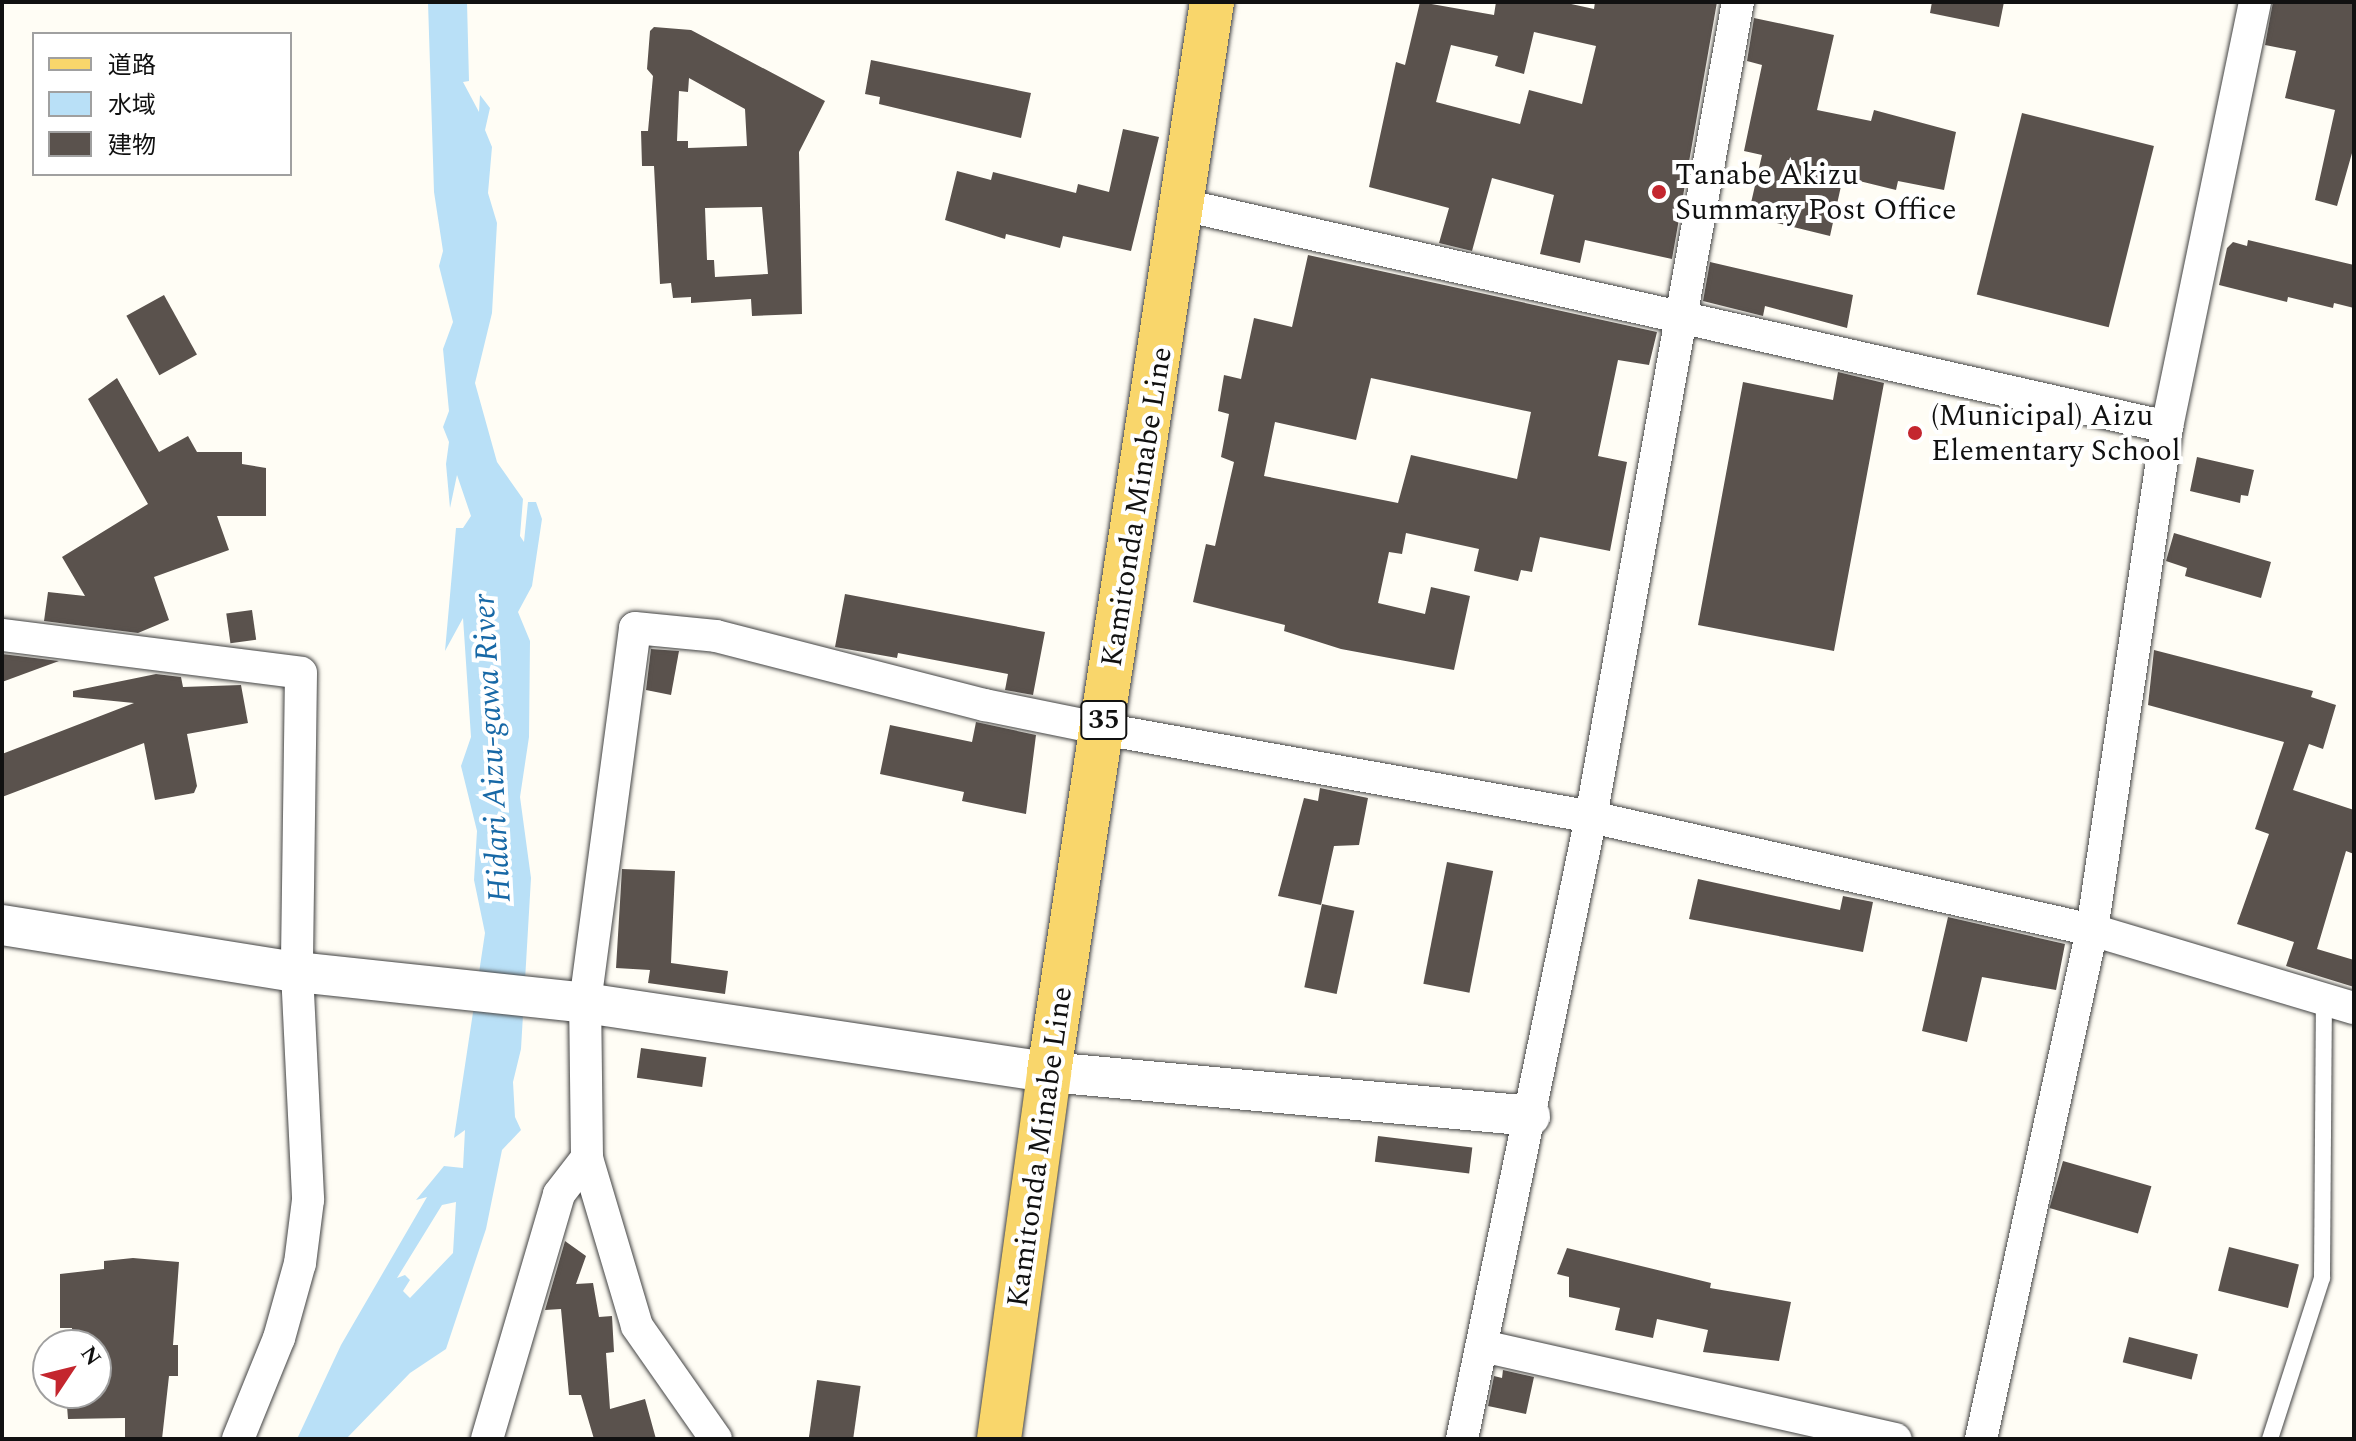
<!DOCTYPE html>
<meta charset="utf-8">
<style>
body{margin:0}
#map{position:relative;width:2356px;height:1441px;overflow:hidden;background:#fffdf5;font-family:Spectral,"Noto Sans JP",serif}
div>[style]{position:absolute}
.water>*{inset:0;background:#b9e0f7}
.building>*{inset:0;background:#5a524d;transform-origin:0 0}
.roads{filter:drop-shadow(0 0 2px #444) drop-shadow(0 0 2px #444)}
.service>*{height:16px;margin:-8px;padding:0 8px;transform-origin:8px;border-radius:8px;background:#fff}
.minor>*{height:32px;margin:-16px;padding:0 16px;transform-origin:16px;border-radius:16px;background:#fff}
.tertiary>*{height:40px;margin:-20px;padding:0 20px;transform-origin:20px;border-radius:20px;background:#fff}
.primary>*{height:44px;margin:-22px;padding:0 22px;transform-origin:22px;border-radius:22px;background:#f9d66b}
.dots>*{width:22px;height:22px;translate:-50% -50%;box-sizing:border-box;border:4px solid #fff;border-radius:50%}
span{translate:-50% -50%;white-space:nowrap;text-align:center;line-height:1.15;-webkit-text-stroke:8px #fff;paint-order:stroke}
.shield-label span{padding:2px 6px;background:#fff;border:2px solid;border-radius:6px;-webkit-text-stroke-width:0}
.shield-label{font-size:28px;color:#111;font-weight:700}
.poi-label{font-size:30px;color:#111}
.left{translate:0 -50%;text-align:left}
.street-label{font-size:30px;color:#111}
.water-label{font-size:32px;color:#1768a6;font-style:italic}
.frame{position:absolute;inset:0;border:4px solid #111;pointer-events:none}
.legend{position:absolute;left:32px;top:32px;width:260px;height:144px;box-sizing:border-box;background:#fff;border:2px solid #a0a0a0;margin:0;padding:10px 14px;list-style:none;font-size:24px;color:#111}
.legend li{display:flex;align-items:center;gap:16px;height:40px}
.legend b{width:40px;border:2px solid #a0a0a0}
.north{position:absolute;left:32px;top:1329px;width:80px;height:80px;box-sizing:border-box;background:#fff;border:2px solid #a0a0a0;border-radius:50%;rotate:55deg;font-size:22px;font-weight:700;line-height:32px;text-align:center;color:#111}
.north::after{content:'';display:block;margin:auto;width:28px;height:36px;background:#c4262e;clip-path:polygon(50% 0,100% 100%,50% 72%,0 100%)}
</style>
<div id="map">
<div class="water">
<div style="clip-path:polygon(evenodd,428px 2px,467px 2px,469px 81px,463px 82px,479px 112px,480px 95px,490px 108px,485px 130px,492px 147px,488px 193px,497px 223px,492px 313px,475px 383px,497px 462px,523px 499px,520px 536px,524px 542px,528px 502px,536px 502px,542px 519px,532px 586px,518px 612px,530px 641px,529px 737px,520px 797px,531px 878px,521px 1049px,513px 1082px,515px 1117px,521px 1130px,502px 1150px,486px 1229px,446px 1349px,410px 1373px,346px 1439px,297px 1439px,341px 1345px,427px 1197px,416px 1200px,444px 1166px,463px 1168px,465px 1130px,454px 1138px,485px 933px,474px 880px,477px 831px,461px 766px,471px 737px,463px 618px,445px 651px,456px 528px,463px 528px,471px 516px,457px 475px,450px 508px,446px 464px,449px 442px,443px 427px,449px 411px,443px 349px,453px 322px,439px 266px,443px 251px,434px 192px,428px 2px,456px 1202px,453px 1253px,410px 1298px,403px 1291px,410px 1280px,405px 1275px,397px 1278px,442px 1205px,456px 1202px)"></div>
</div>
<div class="building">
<div style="clip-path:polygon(evenodd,1420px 2px,1494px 15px,1496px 2px,1562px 2px,1594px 9px,1595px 2px,1717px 2px,1672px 259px,1585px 240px,1580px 263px,1540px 254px,1554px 195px,1492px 178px,1472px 251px,1439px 243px,1449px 208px,1369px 187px,1396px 62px,1405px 65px,1420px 2px,1534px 32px,1596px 46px,1582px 104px,1529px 90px,1520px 124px,1436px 102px,1451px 45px,1498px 56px,1495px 66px,1524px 74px,1534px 32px)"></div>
<div style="clip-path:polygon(1932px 2px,2004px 2px,1999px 27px,1930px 13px)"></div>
<div style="clip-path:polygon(2273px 2px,2354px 2px,2354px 146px,2337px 206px,2315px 200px,2335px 110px,2285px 98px,2296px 51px,2265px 45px)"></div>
<div style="clip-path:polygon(1754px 18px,1834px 35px,1817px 110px,1871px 121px,1874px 110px,1956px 132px,1944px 190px,1898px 181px,1896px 190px,1843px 177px,1830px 236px,1748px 216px,1762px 155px,1744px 151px,1762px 65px,1747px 61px)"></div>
<div style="clip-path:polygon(evenodd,654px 27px,691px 30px,825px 101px,799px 152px,802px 314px,752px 316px,751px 299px,691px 303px,691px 297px,673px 298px,671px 283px,660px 284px,654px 166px,642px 166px,641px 131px,648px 131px,653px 76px,647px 69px,650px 31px,654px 27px,689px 78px,745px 109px,747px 146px,688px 148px,688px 141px,677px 141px,679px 91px,688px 92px,689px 78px,654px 27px,762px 207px,768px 274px,715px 277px,714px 260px,707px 260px,705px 208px,762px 207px)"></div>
<div style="clip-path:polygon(871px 60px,1031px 93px,1021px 138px,879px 104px,880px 97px,865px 94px)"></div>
<div style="left:2022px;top:113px;width:136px;height:187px;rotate:14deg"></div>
<div style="clip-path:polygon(1123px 129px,1159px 137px,1131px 251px,1063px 236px,1060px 248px,1006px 234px,1005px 239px,945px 220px,957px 171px,991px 180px,993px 172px,1076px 193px,1078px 184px,1109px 192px)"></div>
<div style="clip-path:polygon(2248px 240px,2354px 265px,2354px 308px,2334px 303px,2333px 308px,2288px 297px,2287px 302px,2219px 285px,2227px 248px,2233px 242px,2247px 246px)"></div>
<div style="clip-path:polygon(evenodd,1308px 255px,1657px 332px,1649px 365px,1618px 360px,1598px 456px,1627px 462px,1610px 551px,1540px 537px,1532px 572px,1521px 570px,1518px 581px,1474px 571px,1479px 549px,1406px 533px,1402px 554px,1389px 552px,1378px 603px,1425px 614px,1431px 587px,1470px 596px,1454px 670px,1341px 649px,1284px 631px,1285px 625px,1193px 602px,1206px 544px,1215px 546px,1234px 462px,1221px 457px,1229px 414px,1218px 411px,1224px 375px,1241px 379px,1254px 318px,1292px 327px,1308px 255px,1371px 378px,1531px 412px,1517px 479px,1411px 455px,1398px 503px,1264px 476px,1275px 422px,1356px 440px,1371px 378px)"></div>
<div style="clip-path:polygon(1710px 262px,1853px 295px,1847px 328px,1765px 306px,1763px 316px,1703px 301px)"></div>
<div style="left:164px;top:295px;width:68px;height:43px;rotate:61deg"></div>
<div style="clip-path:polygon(1838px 372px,1884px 383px,1834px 651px,1698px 625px,1743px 382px,1833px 400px)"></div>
<div style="clip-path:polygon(117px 378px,159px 452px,188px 436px,197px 452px,242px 452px,242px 464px,266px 468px,266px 516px,217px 516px,229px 550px,154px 577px,169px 620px,138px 633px,44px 621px,48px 592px,85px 596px,62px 557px,148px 504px,88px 399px)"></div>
<div style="clip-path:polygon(2197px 457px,2254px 470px,2248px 496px,2241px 495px,2240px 503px,2190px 491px)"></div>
<div style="clip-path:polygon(2174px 533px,2271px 562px,2261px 598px,2185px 576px,2187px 568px,2166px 561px)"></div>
<div style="clip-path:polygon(845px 594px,1045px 632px,1033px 695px,1005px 690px,1008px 674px,898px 653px,897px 658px,835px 647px)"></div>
<div style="left:252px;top:610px;width:30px;height:26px;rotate:82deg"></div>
<div style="clip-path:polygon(651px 649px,679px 651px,671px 695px,646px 690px)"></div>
<div style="clip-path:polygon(2154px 650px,2313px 691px,2311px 697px,2336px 705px,2323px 749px,2309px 744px,2293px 790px,2354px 810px,2354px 854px,2346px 851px,2317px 949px,2354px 960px,2354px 987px,2286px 966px,2294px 942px,2237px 924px,2269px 834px,2255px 829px,2284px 742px,2148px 705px)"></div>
<div style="clip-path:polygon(2px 654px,59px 661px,2px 682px)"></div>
<div style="clip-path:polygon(156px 674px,181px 677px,183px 687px,241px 685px,248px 723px,187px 734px,197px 786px,194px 793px,155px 800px,144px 743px,2px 797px,2px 754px,134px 703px,73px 697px,73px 691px)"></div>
<div style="clip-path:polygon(976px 722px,1036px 735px,1026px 814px,962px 801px,964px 792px,880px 774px,890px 725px,972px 742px)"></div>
<div style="clip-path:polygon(1320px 788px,1368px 798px,1359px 845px,1334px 846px,1321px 905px,1278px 896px,1304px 798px,1318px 801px)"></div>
<div style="left:1447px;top:862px;width:47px;height:124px;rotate:11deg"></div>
<div style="clip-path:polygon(622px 869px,675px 871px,671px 963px,728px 971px,725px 994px,648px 983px,650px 970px,616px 968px)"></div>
<div style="clip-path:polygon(1698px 879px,1840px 910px,1843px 896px,1873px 902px,1863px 952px,1689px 919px)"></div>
<div style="left:1322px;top:904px;width:33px;height:85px;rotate:12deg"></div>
<div style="clip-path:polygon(1948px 917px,2065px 944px,2056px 990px,1982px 977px,1967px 1042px,1922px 1031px)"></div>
<div style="left:641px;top:1048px;width:66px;height:30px;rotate:8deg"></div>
<div style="left:1378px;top:1136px;width:95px;height:26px;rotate:7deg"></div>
<div style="left:2063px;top:1161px;width:92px;height:49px;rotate:16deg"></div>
<div style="clip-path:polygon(565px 1241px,586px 1256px,576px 1284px,593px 1283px,599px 1317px,612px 1316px,614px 1352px,606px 1353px,610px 1409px,645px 1399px,656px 1439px,594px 1439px,581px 1395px,569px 1395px,561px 1309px,545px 1310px)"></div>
<div style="left:2229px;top:1247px;width:72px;height:45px;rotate:14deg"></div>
<div style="clip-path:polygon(1567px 1248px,1711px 1283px,1710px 1288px,1791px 1302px,1779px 1361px,1703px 1352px,1708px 1330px,1657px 1319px,1653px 1338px,1615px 1330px,1620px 1308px,1569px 1297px,1569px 1277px,1557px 1274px)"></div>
<div style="clip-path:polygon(133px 1258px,179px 1262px,173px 1345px,178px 1345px,178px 1376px,169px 1376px,162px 1439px,125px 1439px,125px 1418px,68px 1419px,66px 1393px,96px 1393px,96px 1341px,72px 1340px,72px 1328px,60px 1328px,60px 1274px,104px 1269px,104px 1261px)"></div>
<div style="left:2129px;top:1337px;width:71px;height:26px;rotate:14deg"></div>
<div style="clip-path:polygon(1503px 1370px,1534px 1377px,1526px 1414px,1488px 1406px,1494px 1376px,1502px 1378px)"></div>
<div style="left:817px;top:1380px;width:44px;height:60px;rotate:8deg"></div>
</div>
<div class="roads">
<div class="service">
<div style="left:2270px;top:1439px;width:169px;rotate:-72.1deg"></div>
<div style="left:2322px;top:1278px;width:280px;rotate:-89.6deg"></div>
</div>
<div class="minor">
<div style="left:1183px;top:205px;width:1009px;rotate:12.71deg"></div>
<div style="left:2px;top:635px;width:301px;rotate:7.2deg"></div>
<div style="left:301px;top:673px;width:299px;rotate:90.8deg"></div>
<div style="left:297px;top:972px;width:228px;rotate:87.2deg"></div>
<div style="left:308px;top:1200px;width:64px;rotate:97.2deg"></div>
<div style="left:300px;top:1263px;width:78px;rotate:105.6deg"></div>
<div style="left:279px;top:1338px;width:109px;rotate:112.1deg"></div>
<div style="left:1482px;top:1346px;width:424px;rotate:12.7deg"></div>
<div style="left:487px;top:1439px;width:255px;rotate:-73.6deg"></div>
<div style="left:559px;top:1194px;width:46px;rotate:-52.1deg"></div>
<div style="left:716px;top:1439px;width:138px;rotate:-125deg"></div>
<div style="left:637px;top:1326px;width:175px;rotate:-106.6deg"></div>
<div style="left:587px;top:1158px;width:155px;rotate:-90.7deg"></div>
<div style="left:585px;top:1003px;width:378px;rotate:-82.4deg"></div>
<div style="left:635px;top:628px;width:81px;rotate:5.6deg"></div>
<div style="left:716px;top:636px;width:278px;rotate:14.4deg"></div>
<div style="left:985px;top:705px;width:120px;rotate:11.5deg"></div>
<div style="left:1103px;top:729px;width:496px;rotate:10.2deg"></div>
<div style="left:1591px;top:817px;width:514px;rotate:12.71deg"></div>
<div style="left:2092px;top:930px;width:273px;rotate:16.6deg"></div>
<div style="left:1462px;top:1439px;width:635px;rotate:-78.28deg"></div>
<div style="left:1591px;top:817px;width:828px;rotate:-79.78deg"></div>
<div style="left:1981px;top:1439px;width:521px;rotate:-77.7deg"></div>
<div style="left:2092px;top:930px;width:509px;rotate:-81.52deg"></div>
<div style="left:2167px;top:427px;width:434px;rotate:-78.3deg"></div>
</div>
<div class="tertiary">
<div style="left:2px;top:925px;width:299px;rotate:9.1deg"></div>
<div style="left:297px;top:972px;width:290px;rotate:6.1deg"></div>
<div style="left:585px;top:1003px;width:469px;rotate:8.5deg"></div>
<div style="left:1049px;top:1072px;width:483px;rotate:5.2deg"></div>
</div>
<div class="primary">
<div style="left:999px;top:1439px;width:370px;rotate:-82.2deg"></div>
<div style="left:1049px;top:1072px;width:1082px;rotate:-81.34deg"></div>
</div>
</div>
<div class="dots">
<div style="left:1659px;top:192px;background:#c4262e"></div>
<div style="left:1915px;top:433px;background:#c4262e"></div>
</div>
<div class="shield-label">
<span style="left:1104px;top:720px">35</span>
</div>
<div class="poi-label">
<span class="left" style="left:1675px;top:192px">Tanabe Akizu<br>Summary Post Office</span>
<span class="left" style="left:1931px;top:433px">(Municipal) Aizu<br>Elementary School</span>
</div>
<div class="street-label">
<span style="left:1137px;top:507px;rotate:-81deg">Kamitonda Minabe Line</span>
<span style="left:1040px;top:1147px;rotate:-82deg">Kamitonda Minabe Line</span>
</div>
<div class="water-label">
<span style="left:493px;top:748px;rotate:-93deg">Hidari Aizu-gawa River</span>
</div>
<div class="frame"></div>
<ul class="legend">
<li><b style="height:10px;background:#f9d66b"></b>道路</li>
<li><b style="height:22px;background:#b9e0f7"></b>水域</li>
<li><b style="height:22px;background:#5a524d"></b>建物</li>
</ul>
<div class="north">N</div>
</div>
